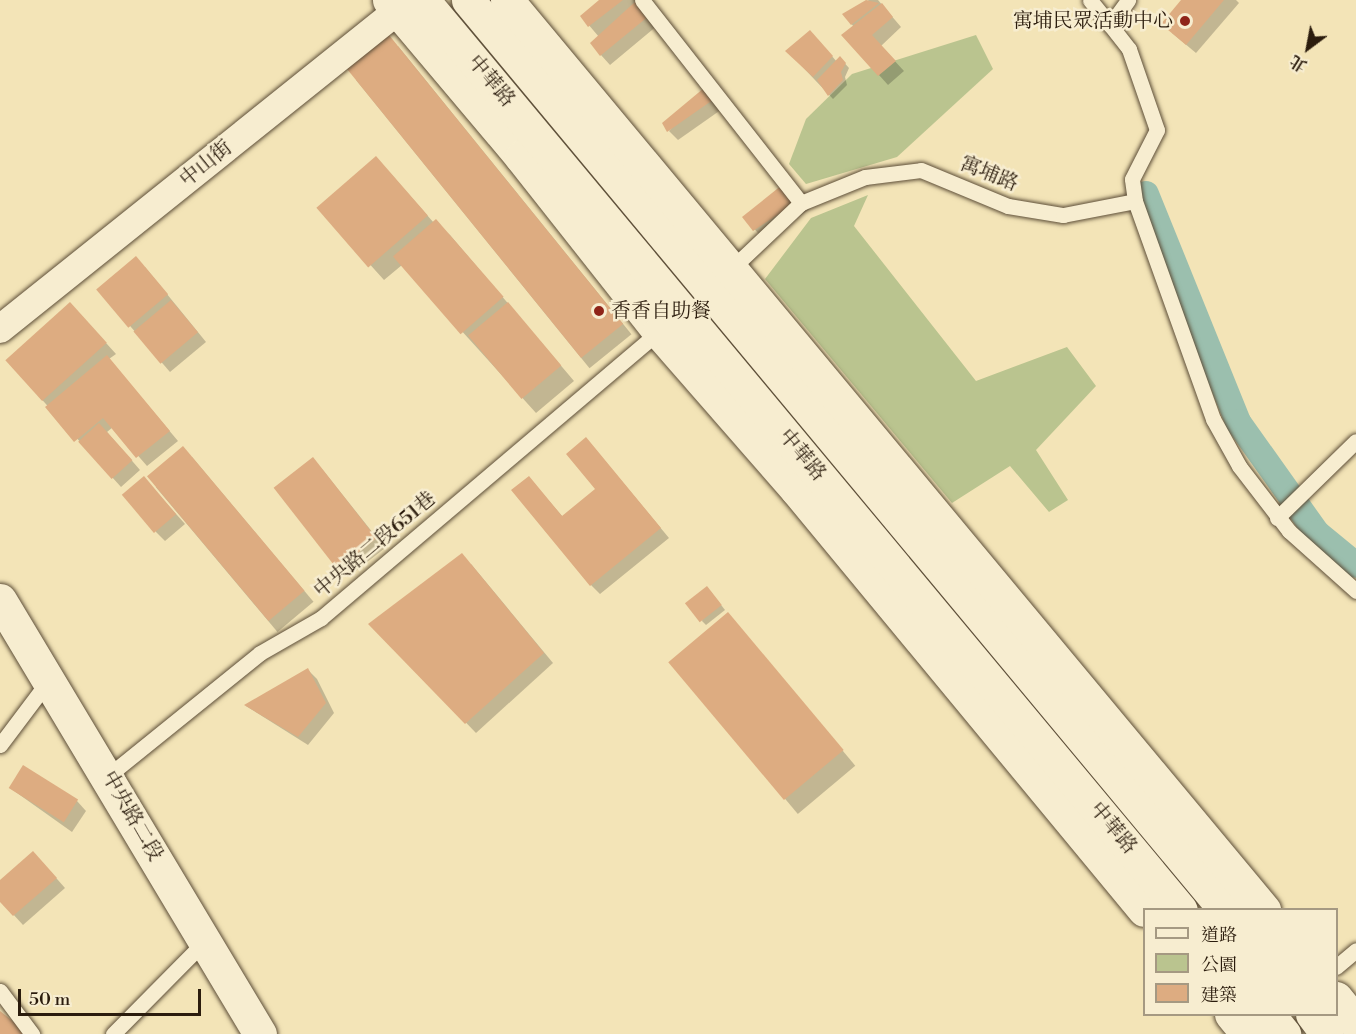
<!DOCTYPE html>
<meta charset="utf-8">
<style>
body{margin:0}
#map{position:relative;width:1356px;height:1034px;overflow:hidden;background:#f3e4b7;font-family:"Libre Bodoni","Noto Serif TC",serif}
div>[style]{position:absolute}
.green>*{inset:0;background:#bac48f}
.shadow>*{inset:0;background:#0003;transform-origin:0 0}
.canal>*{height:26px;margin:-13px;padding:0 13px;transform-origin:13px;border-radius:13px;background:#9bbfae}
.building>*{inset:0;background:#ddac81;transform-origin:0 0}
.roads{filter:drop-shadow(0 0 2px #5d4e38) drop-shadow(0 0 2px #5d4e38)}
.lane>*{height:15px;margin:-7.5px;padding:0 7.5px;transform-origin:7.5px;border-radius:7.5px;background:#f7edd0}
.street>*{height:28px;margin:-14px;padding:0 14px;transform-origin:14px;border-radius:14px;background:#f7edd0}
.secondary>*{height:33px;margin:-16.5px;padding:0 16.5px;transform-origin:16.5px;border-radius:16.5px;background:#f7edd0}
.dots>*{width:16px;height:16px;translate:-50% -50%;box-sizing:border-box;border:3px solid #f7edd0;border-radius:50%}
span{translate:-50% -50%;white-space:nowrap;text-align:center;line-height:1.15;-webkit-text-stroke:5px #f7edd0;paint-order:stroke}
.poi-label{font-size:20px;color:#2b1c0d}
.right{translate:-100% -50%;text-align:right}
.left{translate:0 -50%;text-align:left}
.street-label{font-size:20px;color:#2b1c0d}
.legend{position:absolute;left:1143px;top:908px;width:195px;height:108px;box-sizing:border-box;background:#f7edd0;border:2px solid #a59982;margin:0;padding:8px 10px;list-style:none;font-size:18px;color:#2b1c0d}
.legend li{display:flex;align-items:center;gap:12px;height:30px}
.legend b{width:30px;border:2px solid #a59982}
.north{position:absolute;left:1278px;top:18px;width:60px;height:60px;-webkit-text-stroke:4px #f7edd0;paint-order:stroke;rotate:212deg;font-size:16px;font-weight:700;line-height:24px;text-align:center;color:#2b1c0d}
.north::after{content:'';display:block;margin:auto;width:21px;height:27px;background:#2b1c0d;clip-path:polygon(50% 0,100% 100%,50% 72%,0 100%)}
.scale{position:absolute;left:18px;top:989px;width:183px;height:27px;box-sizing:border-box;border:3px solid #2b1c0d;border-top:0;padding-left:8px;font-size:18px;line-height:21px;white-space:nowrap;color:#2b1c0d;-webkit-text-stroke:4px #f7edd0;paint-order:stroke}
</style>
<div id="map">
<div class="green">
<div style="clip-path:polygon(976px 35px,993px 69px,897px 157px,806px 184px,789px 164px,806px 119px,852px 74px)"></div>
<div style="clip-path:polygon(868px 195px,854px 226px,976px 381px,1067px 347px,1096px 386px,1036px 450px,1068px 500px,1049px 512px,1010px 466px,952px 503px,765px 279px,811px 218px)"></div>
</div>
<div class="shadow">
<div style="clip-path:polygon(601px 0,639px 0,658px 25px,610px 65px,601px 55px,599px 37px,582px 17px)"></div>
<div style="clip-path:polygon(869px 0,878px 0,901px 27px,881px 46px,904px 71px,888px 85px,843px 35px,854px 27px,844px 15px)"></div>
<div style="clip-path:polygon(1183px 0,1236px 0,1239px 3px,1196px 53px,1172px 33px)"></div>
<div style="clip-path:polygon(819px 41px,837px 62px,840px 58px,849px 68px,845px 77px,847px 85px,833px 99px,796px 60px)"></div>
<div style="left:398px;top:46px;width:371px;height:54px;rotate:51deg"></div>
<div style="clip-path:polygon(704px 90px,725px 107px,678px 140px,669px 131px)"></div>
<div style="clip-path:polygon(390px 173px,434px 223px,450px 235px,574px 381px,536px 413px,402px 265px,384px 280px,319px 208px)"></div>
<div style="clip-path:polygon(796px 193px,810px 209px,764px 240px,744px 217px)"></div>
<div style="clip-path:polygon(145px 267px,206px 342px,170px 372px,98px 289px)"></div>
<div style="clip-path:polygon(79px 313px,116px 354px,109px 359px,178px 441px,147px 466px,113px 427px,107px 432px,140px 470px,121px 487px,7px 361px)"></div>
<div style="clip-path:polygon(595px 449px,669px 538px,600px 594px,591px 585px,529px 478px,563px 517px,597px 489px)"></div>
<div style="left:192px;top:457px;width:189px;height:47px;rotate:50deg"></div>
<div style="clip-path:polygon(322px 469px,385px 548px,348px 577px,339px 568px)"></div>
<div style="clip-path:polygon(153px 488px,185px 524px,165px 541px,156px 532px)"></div>
<div style="clip-path:polygon(471px 564px,553px 663px,476px 733px,371px 624px)"></div>
<div style="clip-path:polygon(711px 592px,725px 610px,706px 625px,702px 621px)"></div>
<div style="left:728px;top:614px;width:198px;height:75px;rotate:50deg"></div>
<div style="clip-path:polygon(308px 670px,317px 679px,334px 713px,308px 745px,246px 706px)"></div>
<div style="clip-path:polygon(10px 788px,77px 801px,86px 811px,72px 832px)"></div>
<div style="clip-path:polygon(42px 862px,65px 888px,23px 925px,0 900px,0 882px)"></div>
</div>
<div class="canal">
<div style="left:1146px;top:194px;width:246px;rotate:68deg"></div>
<div style="left:1238px;top:422px;width:136px;rotate:54.6deg"></div>
<div style="left:1317px;top:533px;width:50px;rotate:39.4deg"></div>
</div>
<div class="building">
<div style="clip-path:polygon(599px 0,623px 0,588px 27px,580px 16px)"></div>
<div style="clip-path:polygon(637px 0,650px 15px,600px 56px,590px 43px)"></div>
<div style="clip-path:polygon(866px 0,879px 3px,851px 25px,842px 14px)"></div>
<div style="clip-path:polygon(1181px 0,1224px 0,1186px 45px,1161px 24px)"></div>
<div style="clip-path:polygon(882px 3px,893px 17px,872px 35px,896px 61px,878px 76px,841px 35px)"></div>
<div style="clip-path:polygon(810px 30px,833px 56px,813px 77px,785px 51px)"></div>
<div style="left:389px;top:35px;width:372px;height:54px;rotate:51deg"></div>
<div style="clip-path:polygon(840px 56px,846px 63px,841px 72px,843px 80px,828px 96px,817px 80px)"></div>
<div style="clip-path:polygon(704px 88px,717px 97px,667px 132px,662px 123px)"></div>
<div style="left:376px;top:156px;width:79px;height:79px;rotate:49deg"></div>
<div style="clip-path:polygon(787px 181px,802px 199px,753px 231px,742px 217px)"></div>
<div style="left:436px;top:219px;width:103px;height:57px;rotate:49deg"></div>
<div style="left:136px;top:256px;width:50px;height:52px;rotate:50deg"></div>
<div style="left:171px;top:300px;width:42px;height:49px;rotate:50deg"></div>
<div style="left:70px;top:302px;width:55px;height:87px;rotate:48deg"></div>
<div style="left:508px;top:302px;width:83px;height:52px;rotate:50deg"></div>
<div style="clip-path:polygon(107px 355px,170px 431px,136px 458px,103px 418px,74px 442px,45px 407px)"></div>
<div style="left:99px;top:423px;width:50px;height:28px;rotate:48deg"></div>
<div style="clip-path:polygon(586px 437px,661px 528px,590px 586px,511px 490px,529px 476px,562px 516px,595px 489px,566px 454px)"></div>
<div style="left:183px;top:446px;width:189px;height:47px;rotate:50deg"></div>
<div style="left:313px;top:457px;width:103px;height:50px;rotate:52deg"></div>
<div style="left:144px;top:476px;width:50px;height:29px;rotate:50deg"></div>
<div style="clip-path:polygon(462px 553px,544px 653px,465px 724px,368px 624px)"></div>
<div style="left:707px;top:586px;width:24px;height:28px;rotate:52deg"></div>
<div style="left:728px;top:612px;width:180px;height:78px;rotate:50deg"></div>
<div style="clip-path:polygon(308px 668px,326px 703px,298px 737px,244px 705px)"></div>
<div style="left:23px;top:765px;width:65px;height:27px;rotate:32deg"></div>
<div style="clip-path:polygon(33px 851px,57px 878px,13px 916px,0 902px,0 880px)"></div>
<div style="clip-path:polygon(0 1011px,25px 1031px,22px 1034px,0 1034px)"></div>
</div>
<div class="roads">
<div class="lane">
<div style="left:642px;top:0;width:258px;rotate:51.9deg"></div>
<div style="left:1090px;top:0;width:32px;rotate:51deg"></div>
<div style="left:1135px;top:201px;width:232px;rotate:70.3deg"></div>
<div style="left:1213px;top:419px;width:54px;rotate:61deg"></div>
<div style="left:1239px;top:466px;width:82px;rotate:52.4deg"></div>
<div style="left:1289px;top:531px;width:90px;rotate:41.8deg"></div>
<div style="left:729px;top:271px;width:99px;rotate:-43.4deg"></div>
<div style="left:801px;top:203px;width:69px;rotate:-22.1deg"></div>
<div style="left:865px;top:177px;width:56px;rotate:-7.1deg"></div>
<div style="left:921px;top:170px;width:94px;rotate:22.5deg"></div>
<div style="left:1008px;top:206px;width:56px;rotate:9.3deg"></div>
<div style="left:1063px;top:215px;width:73px;rotate:-11deg"></div>
<div style="left:1135px;top:201px;width:22px;rotate:-98deg"></div>
<div style="left:1132px;top:179px;width:55px;rotate:-63deg"></div>
<div style="left:1157px;top:130px;width:86px;rotate:-109.1deg"></div>
<div style="left:1129px;top:49px;width:31px;rotate:-128deg"></div>
<div style="left:1110px;top:25px;width:31px;rotate:-54deg"></div>
<div style="left:1277px;top:518px;width:110px;rotate:-44.3deg"></div>
<div style="left:0;top:745px;width:81px;rotate:-53deg"></div>
<div style="left:109px;top:775px;width:194px;rotate:-38.9deg"></div>
<div style="left:260px;top:653px;width:70px;rotate:-29.8deg"></div>
<div style="left:321px;top:618px;width:446px;rotate:-40.3deg"></div>
<div style="left:1336px;top:967px;width:26px;rotate:-40deg"></div>
<div style="left:0;top:991px;width:54px;rotate:53.3deg"></div>
<div style="left:113px;top:1034px;width:129px;rotate:-45.3deg"></div>
</div>
<div class="street">
<div style="left:0;top:329px;width:526px;rotate:-38.68deg"></div>
</div>
<div class="secondary">
<div style="left:389px;top:0;width:205px;rotate:49.9deg"></div>
<div style="left:521px;top:157px;width:223px;rotate:51.7deg"></div>
<div style="left:659px;top:332px;width:208px;rotate:48.9deg"></div>
<div style="left:796px;top:489px;width:546px;rotate:50.42deg"></div>
<div style="left:423px;top:0;width:1184px;rotate:50.21deg"></div>
<div style="left:468px;top:0;width:1184px;rotate:50.24deg"></div>
<div style="left:507px;top:0;width:1184px;rotate:50.24deg"></div>
<div style="left:0;top:600px;width:506px;rotate:59.08deg"></div>
<div style="left:1336px;top:998px;width:32px;rotate:51deg"></div>
<div style="left:1231px;top:1014px;width:26px;rotate:51deg"></div>
<div style="left:1268px;top:1014px;width:26px;rotate:51deg"></div>
<div style="left:1312px;top:1014px;width:25px;rotate:53deg"></div>
</div>
</div>
<div class="dots">
<div style="left:1185px;top:21px;background:#8f2418"></div>
<div style="left:599px;top:311px;background:#8f2418"></div>
</div>
<div class="poi-label">
<span class="right" style="left:1173px;top:21px">寓埔民眾活動中心</span>
<span class="left" style="left:611px;top:311px">香香自助餐</span>
</div>
<div class="street-label">
<span style="left:491px;top:81px;rotate:50deg">中華路</span>
<span style="left:206px;top:164px;rotate:-39deg">中山街</span>
<span style="left:989px;top:174px;rotate:22deg">寓埔路</span>
<span style="left:802px;top:455px;rotate:50deg">中華路</span>
<span style="left:375px;top:545px;rotate:-40deg">中央路二段651巷</span>
<span style="left:132px;top:816px;rotate:60deg">中央路二段</span>
<span style="left:1113px;top:828px;rotate:50deg">中華路</span>
</div>
<ul class="legend">
<li><b style="height:8px;background:#f7edd0"></b>道路</li>
<li><b style="height:16px;background:#bac48f"></b>公園</li>
<li><b style="height:16px;background:#ddac81"></b>建築</li>
</ul>
<div class="north">北</div>
<div class="scale">50 m</div>
</div>
